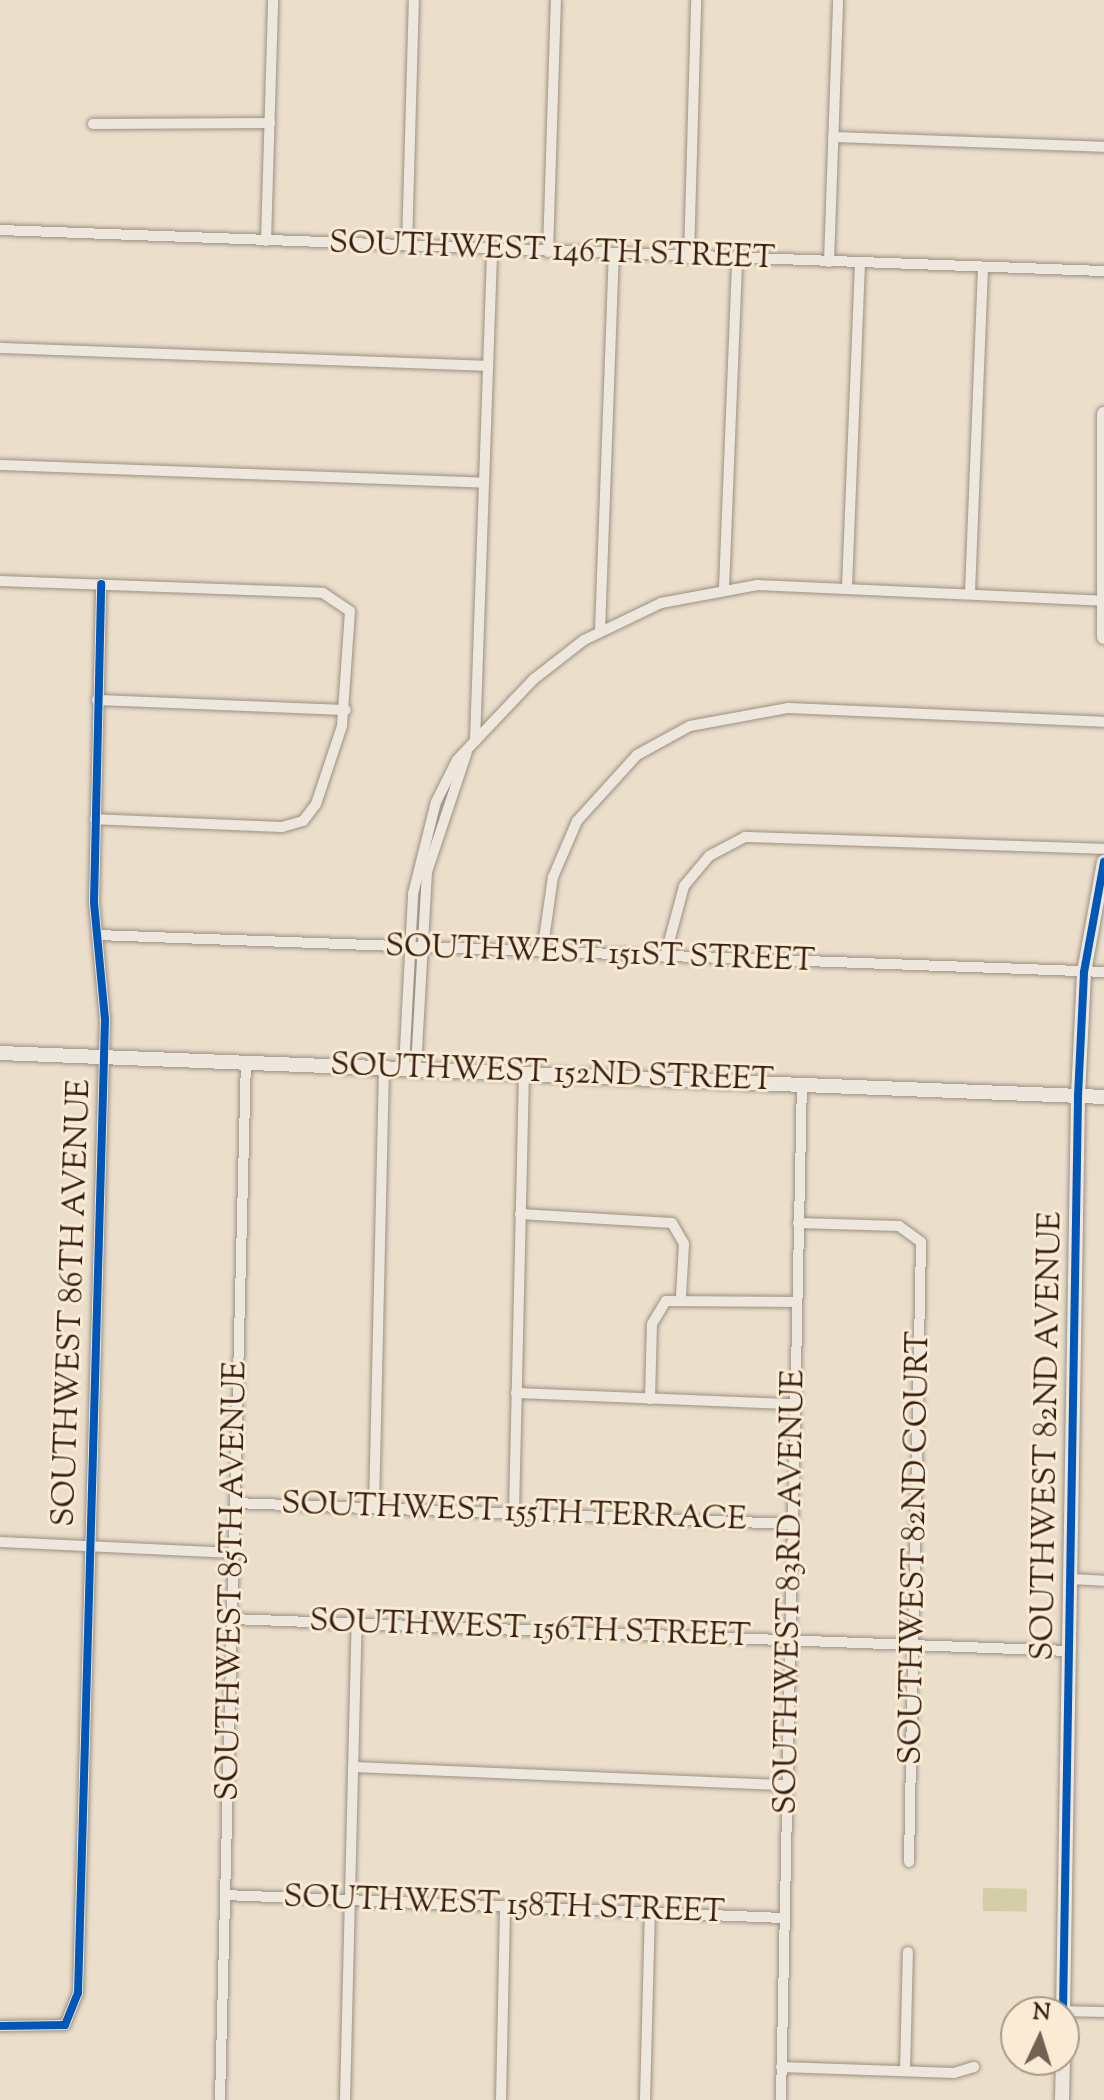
<!DOCTYPE html>
<style>
body{margin:0}
#map{position:relative;width:1104px;height:2100px;overflow:hidden;background:#ebdeca;font-family:"Sorts Mill Goudy",serif}
div>[style]{position:absolute}
.green>*{inset:0;background:#d4cea8;transform-origin:0 0}
.roads{filter:drop-shadow(0 0 2px #9b9084) drop-shadow(0 0 2px #9b9084)}
.street>*{height:10px;margin:-5px;padding:0 5px;transform-origin:5px;border-radius:5px;background:#eee7dd}
.secondary>*{height:14px;margin:-7px;padding:0 7px;transform-origin:7px;border-radius:7px;background:#eee7dd}
.cycleway>*{height:8px;margin:-4px;padding:0 4px;transform-origin:4px;border-radius:4px;background:#0057b8}
span{translate:-50% -50%;white-space:nowrap;text-align:center;line-height:1.15;-webkit-text-stroke:6px #faecd4;paint-order:stroke}
.street-label{font-size:32px;color:#361d14}
.north{position:absolute;left:1000px;top:1996px;width:80px;height:80px;box-sizing:border-box;background:#faecd4;border:2px solid #ac9987;border-radius:50%;rotate:4deg;font-size:22px;font-weight:700;line-height:32px;text-align:center;color:#361d14}
.north::after{content:'';display:block;margin:auto;width:28px;height:36px;background:#756154;clip-path:polygon(50% 0,100% 100%,50% 72%,0 100%)}
</style>
<div id="map">
<div class="green">
<div style="left:983px;top:1888px;width:44px;height:23px;rotate:1deg"></div>
</div>
<div class="roads">
<div class="street">
<div style="left:93px;top:124px;width:177px;rotate:-0.3deg"></div>
<div style="left:833px;top:137px;width:271px;rotate:2.1deg"></div>
<div style="left:0;top:230px;width:1105px;rotate:2.13deg"></div>
<div style="left:266px;top:241px;width:241px;rotate:-88.3deg"></div>
<div style="left:407px;top:246px;width:246px;rotate:-88.4deg"></div>
<div style="left:548px;top:252px;width:252px;rotate:-88.2deg"></div>
<div style="left:689px;top:258px;width:258px;rotate:-88.4deg"></div>
<div style="left:829px;top:262px;width:262px;rotate:-88deg"></div>
<div style="left:0;top:348px;width:486px;rotate:2.1deg"></div>
<div style="left:0;top:465px;width:482px;rotate:2.1deg"></div>
<div style="left:0;top:581px;width:323px;rotate:2.1deg"></div>
<div style="left:323px;top:593px;width:32px;rotate:34deg"></div>
<div style="left:350px;top:611px;width:115px;rotate:94deg"></div>
<div style="left:342px;top:726px;width:82px;rotate:108.4deg"></div>
<div style="left:316px;top:804px;width:21px;rotate:127deg"></div>
<div style="left:303px;top:821px;width:22px;rotate:164deg"></div>
<div style="left:282px;top:827px;width:187px;rotate:-177.6deg"></div>
<div style="left:847px;top:587px;width:323px;rotate:-87.7deg"></div>
<div style="left:724px;top:588px;width:329px;rotate:-87.7deg"></div>
<div style="left:970px;top:592px;width:324px;rotate:-87.7deg"></div>
<div style="left:600px;top:631px;width:377px;rotate:-87.9deg"></div>
<div style="left:97px;top:700px;width:249px;rotate:2.3deg"></div>
<div style="left:475px;top:741px;width:492px;rotate:-88deg"></div>
<div style="left:97px;top:935px;width:1008px;rotate:2.1deg"></div>
<div style="left:542px;top:953px;width:77px;rotate:-81.8deg"></div>
<div style="left:553px;top:877px;width:61px;rotate:-66.8deg"></div>
<div style="left:577px;top:821px;width:89px;rotate:-47.7deg"></div>
<div style="left:637px;top:755px;width:60px;rotate:-28.7deg"></div>
<div style="left:690px;top:726px;width:100px;rotate:-10.4deg"></div>
<div style="left:788px;top:708px;width:316px;rotate:2.5deg"></div>
<div style="left:665px;top:957px;width:73px;rotate:-75deg"></div>
<div style="left:684px;top:886px;width:39px;rotate:-50deg"></div>
<div style="left:709px;top:856px;width:41px;rotate:-27.8deg"></div>
<div style="left:745px;top:837px;width:359px;rotate:1.9deg"></div>
<div style="left:404px;top:1068px;width:174px;rotate:-87deg"></div>
<div style="left:413px;top:894px;width:95px;rotate:-76deg"></div>
<div style="left:436px;top:802px;width:47px;rotate:-63.4deg"></div>
<div style="left:457px;top:760px;width:112px;rotate:-46.5deg"></div>
<div style="left:534px;top:679px;width:63px;rotate:-38deg"></div>
<div style="left:584px;top:640px;width:85px;rotate:-25.7deg"></div>
<div style="left:661px;top:603px;width:98px;rotate:-10.6deg"></div>
<div style="left:757px;top:585px;width:347px;rotate:2.6deg"></div>
<div style="left:416px;top:1068px;width:196px;rotate:-86.8deg"></div>
<div style="left:427px;top:872px;width:126px;rotate:-71.6deg"></div>
<div style="left:520px;top:1214px;width:152px;rotate:3.4deg"></div>
<div style="left:672px;top:1223px;width:24px;rotate:60deg"></div>
<div style="left:684px;top:1244px;width:52px;rotate:93.3deg"></div>
<div style="left:798px;top:1223px;width:101px;rotate:1.7deg"></div>
<div style="left:899px;top:1226px;width:27px;rotate:36deg"></div>
<div style="left:921px;top:1242px;width:620px;rotate:91.11deg"></div>
<div style="left:516px;top:1393px;width:279px;rotate:2.3deg"></div>
<div style="left:650px;top:1399px;width:75px;rotate:-88.5deg"></div>
<div style="left:652px;top:1324px;width:27px;rotate:-59deg"></div>
<div style="left:666px;top:1301px;width:131px;rotate:0.4deg"></div>
<div style="left:235px;top:1503px;width:558px;rotate:2.16deg"></div>
<div style="left:374px;top:1508px;width:440px;rotate:-88.7deg"></div>
<div style="left:514px;top:1513px;width:440px;rotate:-88.7deg"></div>
<div style="left:0;top:1542px;width:234px;rotate:2.7deg"></div>
<div style="left:1071px;top:1579px;width:33px;rotate:3deg"></div>
<div style="left:232px;top:1619px;width:838px;rotate:2.19deg"></div>
<div style="left:353px;top:1767px;width:434px;rotate:2.4deg"></div>
<div style="left:225px;top:1895px;width:559px;rotate:2.36deg"></div>
<div style="left:1063px;top:2011px;width:41px;rotate:1.4deg"></div>
<div style="left:0;top:2026px;width:65px;rotate:-0.9deg"></div>
<div style="left:65px;top:2025px;width:35px;rotate:-68deg"></div>
<div style="left:78px;top:1993px;width:974px;rotate:-88.41deg"></div>
<div style="left:105px;top:1019px;width:118px;rotate:-95.4deg"></div>
<div style="left:94px;top:902px;width:318px;rotate:-88.7deg"></div>
<div style="left:781px;top:2067px;width:173px;rotate:2deg"></div>
<div style="left:954px;top:2073px;width:21px;rotate:-17deg"></div>
<div style="left:905px;top:2071px;width:119px;rotate:-88.6deg"></div>
<div style="left:220px;top:2100px;width:1038px;rotate:-88.57deg"></div>
<div style="left:345px;top:2100px;width:477px;rotate:-88.6deg"></div>
<div style="left:501px;top:2100px;width:194px;rotate:-88.8deg"></div>
<div style="left:645px;top:2100px;width:189px;rotate:-88.5deg"></div>
<div style="left:781px;top:2100px;width:1017px;rotate:-88.82deg"></div>
</div>
<div class="secondary">
<div style="left:1104px;top:414px;width:223px;rotate:90deg"></div>
<div style="left:0;top:1053px;width:1105px;rotate:2.28deg"></div>
<div style="left:1063px;top:2012px;width:916px;rotate:-89.06deg"></div>
<div style="left:1078px;top:1096px;width:124px;rotate:-87.2deg"></div>
<div style="left:1084px;top:972px;width:112px;rotate:-79.7deg"></div>
<div style="left:1062px;top:2100px;width:40px;rotate:-88.6deg"></div>
</div>
</div>
<div class="cycleway">
<div style="left:1063px;top:2012px;width:916px;rotate:-89.06deg"></div>
<div style="left:1078px;top:1096px;width:124px;rotate:-87.2deg"></div>
<div style="left:1084px;top:972px;width:112px;rotate:-79.7deg"></div>
<div style="left:0;top:2026px;width:65px;rotate:-0.9deg"></div>
<div style="left:65px;top:2025px;width:35px;rotate:-68deg"></div>
<div style="left:78px;top:1993px;width:974px;rotate:-88.41deg"></div>
<div style="left:105px;top:1019px;width:118px;rotate:-95.4deg"></div>
<div style="left:94px;top:902px;width:318px;rotate:-88.7deg"></div>
</div>
<div class="street-label">
<span style="left:552px;top:252px;rotate:2deg">SOUTHWEST 146TH STREET</span>
<span style="left:600px;top:955px;rotate:2deg">SOUTHWEST 151ST STREET</span>
<span style="left:552px;top:1074px;rotate:2deg">SOUTHWEST 152ND STREET</span>
<span style="left:73px;top:1303px;rotate:-88deg">SOUTHWEST 86TH AVENUE</span>
<span style="left:1048px;top:1436px;rotate:-89deg">SOUTHWEST 82ND AVENUE</span>
<span style="left:514px;top:1513px;rotate:2deg">SOUTHWEST 155TH TERRACE</span>
<span style="left:916px;top:1548px;rotate:-89deg">SOUTHWEST 82ND COURT</span>
<span style="left:233px;top:1581px;rotate:-89deg">SOUTHWEST 85TH AVENUE</span>
<span style="left:791px;top:1592px;rotate:-89deg">SOUTHWEST 83RD AVENUE</span>
<span style="left:530px;top:1630px;rotate:2deg">SOUTHWEST 156TH STREET</span>
<span style="left:504px;top:1906px;rotate:2deg">SOUTHWEST 158TH STREET</span>
</div>
<div class="north">N</div>
</div>
